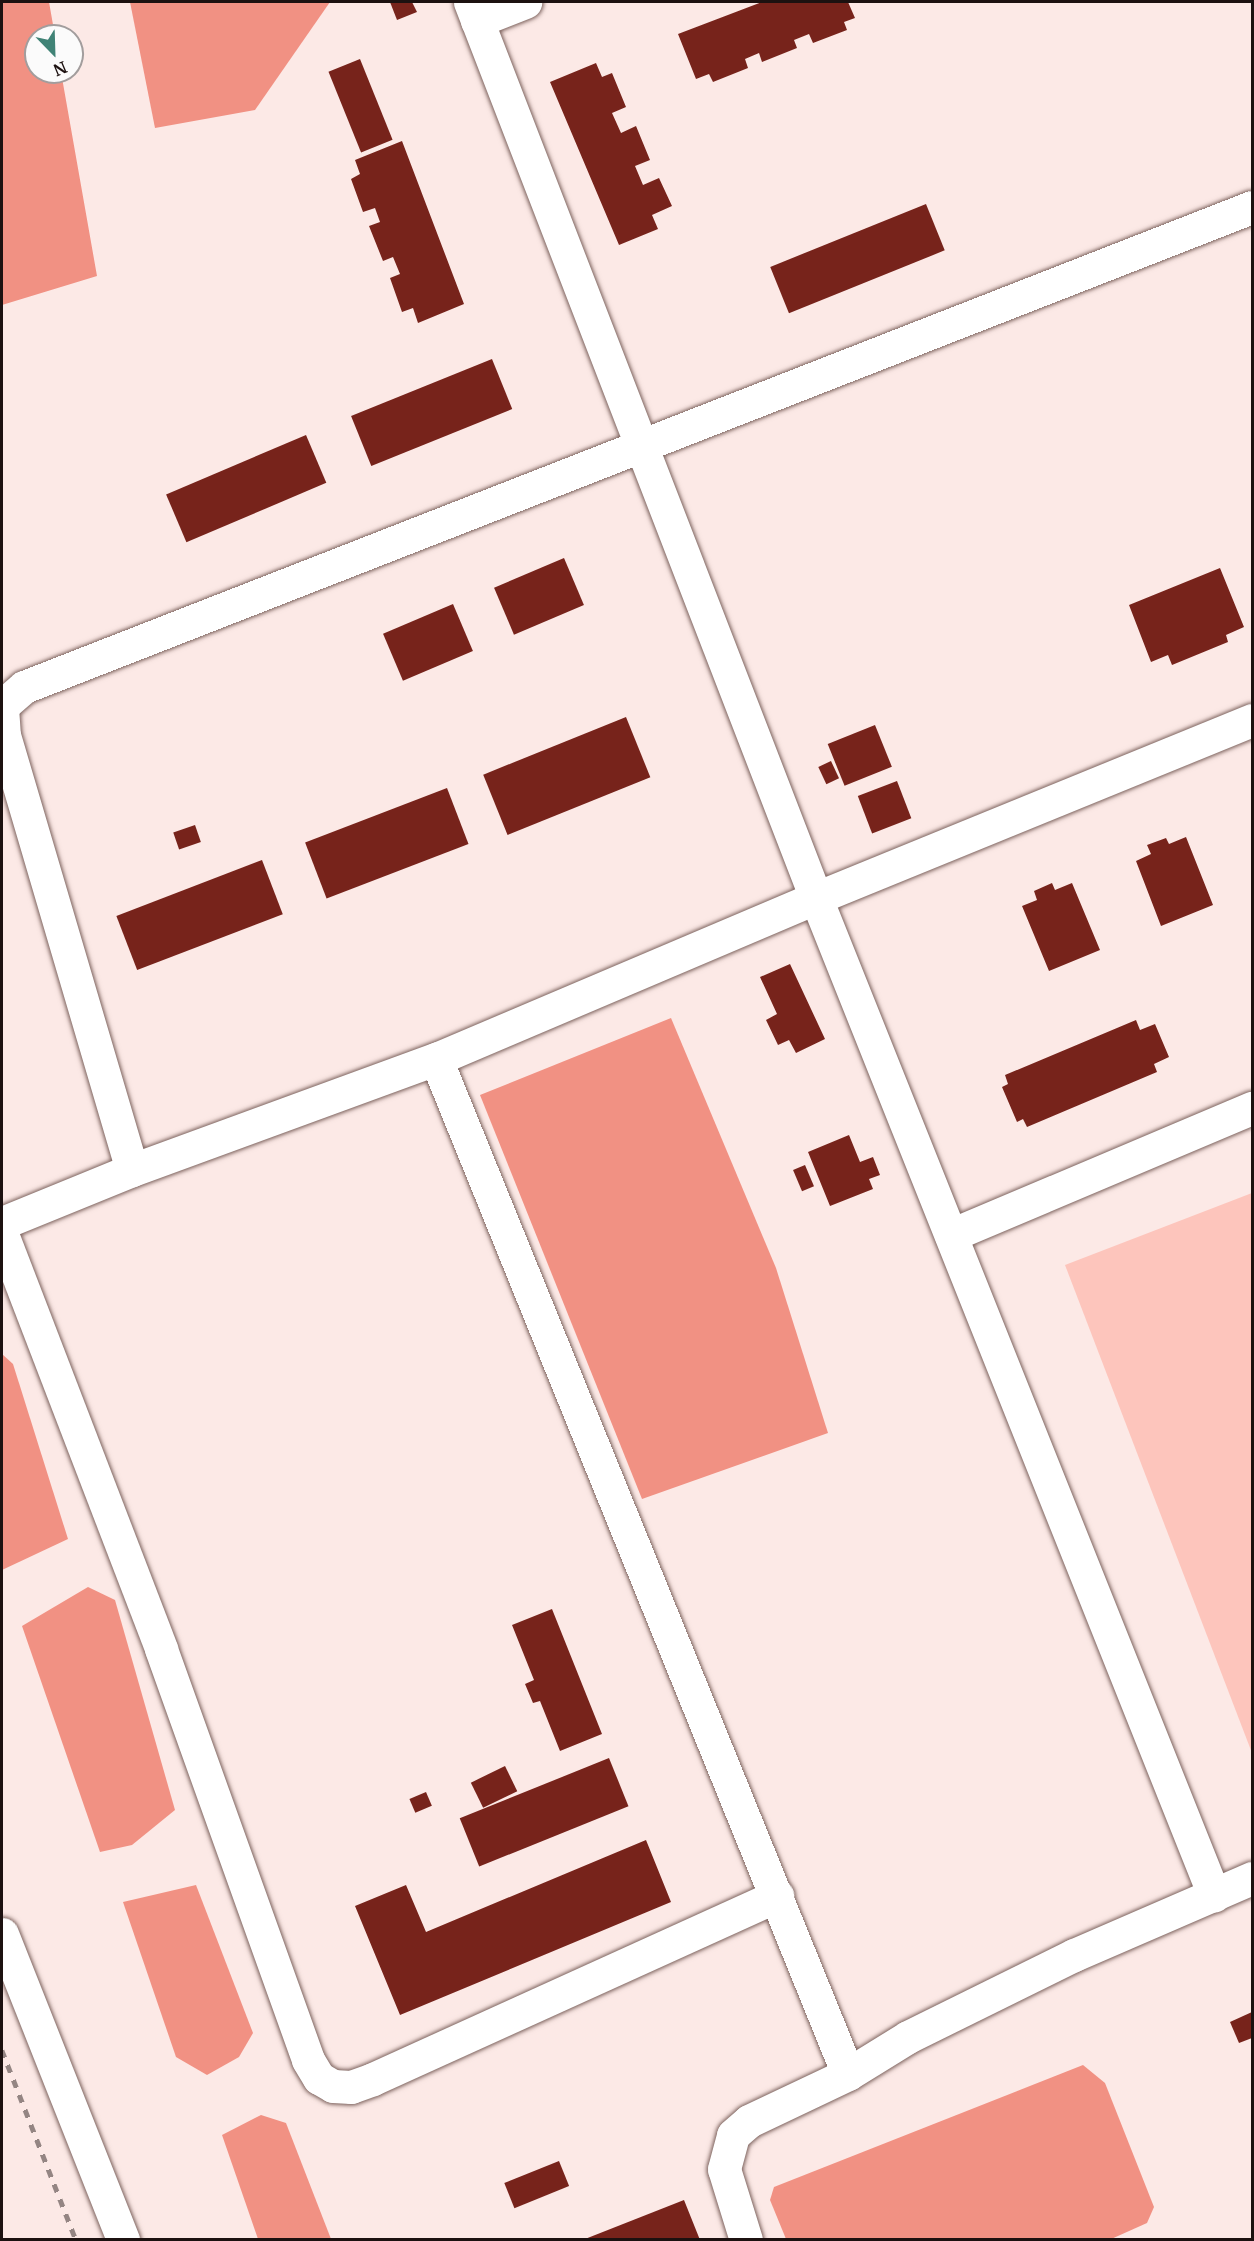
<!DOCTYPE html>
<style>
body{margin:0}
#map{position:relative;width:1254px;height:2241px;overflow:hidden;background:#fce9e6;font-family:Merriweather,serif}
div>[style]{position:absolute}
.green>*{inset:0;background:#fdc5bc}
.water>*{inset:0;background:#f19183}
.building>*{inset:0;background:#77231b;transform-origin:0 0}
.roads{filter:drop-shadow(0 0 2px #7d635e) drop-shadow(0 0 2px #7d635e)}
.minor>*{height:33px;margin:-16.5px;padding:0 16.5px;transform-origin:16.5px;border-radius:16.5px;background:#fff}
.rail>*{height:4.5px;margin-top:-2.25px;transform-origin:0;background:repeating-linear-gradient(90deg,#948583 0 8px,transparent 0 16px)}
span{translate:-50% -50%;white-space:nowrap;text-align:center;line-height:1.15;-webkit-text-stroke:6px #fbfbfb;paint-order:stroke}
.frame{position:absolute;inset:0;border:3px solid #1c1110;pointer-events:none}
.north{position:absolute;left:24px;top:24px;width:60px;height:60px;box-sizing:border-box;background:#fbfbfb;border:2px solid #a29d9d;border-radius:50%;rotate:157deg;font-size:16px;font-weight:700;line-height:24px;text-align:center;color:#1c1110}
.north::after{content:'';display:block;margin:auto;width:21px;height:27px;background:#408376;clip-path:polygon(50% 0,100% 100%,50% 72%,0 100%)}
</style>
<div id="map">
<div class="green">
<div style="clip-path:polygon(1252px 1193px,1252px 1753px,1065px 1265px)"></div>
</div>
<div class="water">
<div style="clip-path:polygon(2px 2px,49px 2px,55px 36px,36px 36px,36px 72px,61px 72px,97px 276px,2px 305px)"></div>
<div style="clip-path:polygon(130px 2px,330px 2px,255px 110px,155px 128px)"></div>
<div style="clip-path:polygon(671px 1018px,776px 1268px,828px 1433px,642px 1499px,480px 1095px)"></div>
<div style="clip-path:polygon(2px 1354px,13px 1364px,68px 1539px,2px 1570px)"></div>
<div style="clip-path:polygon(88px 1587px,115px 1600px,175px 1810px,132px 1845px,100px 1852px,22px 1626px)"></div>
<div style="clip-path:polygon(196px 1885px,253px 2033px,239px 2057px,207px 2075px,176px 2057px,123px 1902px)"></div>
<div style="clip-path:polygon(1083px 2065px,1105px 2083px,1154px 2207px,1147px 2223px,1109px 2240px,786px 2239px,770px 2200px,774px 2187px)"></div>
<div style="clip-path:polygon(261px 2115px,286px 2123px,331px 2239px,258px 2239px,222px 2135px)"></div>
</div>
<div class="building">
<div style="clip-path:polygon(390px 2px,412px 2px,417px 12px,397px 20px)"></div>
<div style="clip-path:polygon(762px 2px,848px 2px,855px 18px,844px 22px,847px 30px,813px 43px,809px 34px,794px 40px,797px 48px,762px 62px,759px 53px,745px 59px,748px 68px,713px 82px,709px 74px,696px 79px,678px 34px)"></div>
<div style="left:360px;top:59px;width:87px;height:34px;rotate:68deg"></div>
<div style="clip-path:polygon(596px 63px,602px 77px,612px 73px,626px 107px,612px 113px,621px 133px,636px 126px,650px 160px,635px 166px,643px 185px,659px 178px,672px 206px,652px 215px,658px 229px,619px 245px,550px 82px)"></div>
<div style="clip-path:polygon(402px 141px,464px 304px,418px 323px,413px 308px,402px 312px,390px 278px,400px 274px,393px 257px,383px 261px,369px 226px,380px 222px,375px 208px,363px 212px,351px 179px,360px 174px,355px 160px)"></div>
<div style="left:926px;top:204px;width:50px;height:168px;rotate:68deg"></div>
<div style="left:492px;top:359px;width:54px;height:152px;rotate:68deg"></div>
<div style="left:306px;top:435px;width:52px;height:152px;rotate:67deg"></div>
<div style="left:564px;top:558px;width:51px;height:76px;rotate:67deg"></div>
<div style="clip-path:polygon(1220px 568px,1244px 627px,1226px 635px,1228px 642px,1172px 665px,1168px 655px,1151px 662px,1129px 605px)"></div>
<div style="left:453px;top:604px;width:51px;height:76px;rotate:67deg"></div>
<div style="left:626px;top:717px;width:65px;height:154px;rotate:68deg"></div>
<div style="left:875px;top:725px;width:45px;height:51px;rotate:68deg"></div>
<div style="left:831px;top:761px;width:19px;height:14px;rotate:65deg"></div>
<div style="left:897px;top:781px;width:40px;height:42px;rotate:69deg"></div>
<div style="left:447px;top:788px;width:60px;height:152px;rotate:69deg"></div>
<div style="left:195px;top:825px;width:18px;height:23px;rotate:71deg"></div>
<div style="clip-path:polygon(1186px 837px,1213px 905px,1161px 926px,1136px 861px,1151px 854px,1147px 845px,1166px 838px,1169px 844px)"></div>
<div style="left:262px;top:860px;width:58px;height:156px;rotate:69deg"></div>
<div style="clip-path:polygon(1052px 883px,1055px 890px,1072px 883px,1100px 950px,1049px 971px,1022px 906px,1037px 900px,1034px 891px)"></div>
<div style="clip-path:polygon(790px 964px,825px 1039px,796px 1053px,789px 1040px,778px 1045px,766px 1020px,777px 1014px,760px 977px)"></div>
<div style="clip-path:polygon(1136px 1020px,1140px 1030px,1155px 1024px,1169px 1057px,1154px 1064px,1157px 1072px,1027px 1127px,1023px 1119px,1017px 1122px,1002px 1087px,1008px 1084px,1005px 1075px)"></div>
<div style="clip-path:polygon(849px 1135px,860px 1162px,873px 1157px,880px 1175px,869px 1179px,873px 1189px,830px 1206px,808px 1152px)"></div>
<div style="left:805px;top:1165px;width:23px;height:13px;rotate:67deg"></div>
<div style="clip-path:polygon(552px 1609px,602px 1734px,560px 1751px,540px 1701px,533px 1703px,525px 1684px,534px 1680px,512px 1625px)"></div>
<div style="left:609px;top:1758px;width:52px;height:161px;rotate:68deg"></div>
<div style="left:505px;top:1766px;width:28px;height:38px;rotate:64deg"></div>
<div style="left:426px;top:1792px;width:15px;height:18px;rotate:67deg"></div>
<div style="clip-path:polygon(646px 1840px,671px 1902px,400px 2015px,355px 1906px,406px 1885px,426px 1932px)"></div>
<div style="clip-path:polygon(1252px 2012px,1252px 2038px,1239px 2043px,1230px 2022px)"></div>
<div style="left:559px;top:2161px;width:27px;height:59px;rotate:68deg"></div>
<div style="clip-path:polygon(684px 2200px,700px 2240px,585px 2240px,585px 2239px)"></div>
</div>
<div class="roads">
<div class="minor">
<div style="left:470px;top:2px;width:960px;rotate:68.89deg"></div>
<div style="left:816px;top:898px;width:1074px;rotate:68.24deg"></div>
<div style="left:477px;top:21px;width:52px;rotate:-21.6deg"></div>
<div style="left:436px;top:1059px;width:1095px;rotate:67.91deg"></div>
<div style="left:132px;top:1170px;width:452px;rotate:-106.4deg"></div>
<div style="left:4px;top:736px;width:30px;rotate:-94deg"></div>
<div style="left:2px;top:706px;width:29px;rotate:-41deg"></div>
<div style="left:24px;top:687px;width:1318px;rotate:-21.35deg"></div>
<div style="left:2px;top:1223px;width:140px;rotate:-22.2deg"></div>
<div style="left:132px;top:1170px;width:324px;rotate:-20.1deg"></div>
<div style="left:436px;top:1059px;width:413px;rotate:-23deg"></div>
<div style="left:816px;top:898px;width:471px;rotate:-22.2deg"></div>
<div style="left:2px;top:1234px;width:444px;rotate:69deg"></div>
<div style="left:161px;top:1649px;width:436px;rotate:70.3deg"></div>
<div style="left:308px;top:2060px;width:21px;rotate:59deg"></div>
<div style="left:319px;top:2078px;width:16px;rotate:30deg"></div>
<div style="left:333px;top:2086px;width:18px;rotate:3deg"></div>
<div style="left:351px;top:2087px;width:23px;rotate:-20deg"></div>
<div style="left:373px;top:2079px;width:444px;rotate:-24.4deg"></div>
<div style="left:951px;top:1235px;width:327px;rotate:-22.9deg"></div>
<div style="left:2px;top:1934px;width:329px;rotate:68.4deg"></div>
<div style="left:746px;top:2240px;width:74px;rotate:-107.2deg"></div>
<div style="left:724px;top:2169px;width:35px;rotate:-75deg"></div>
<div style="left:733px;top:2135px;width:21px;rotate:-41deg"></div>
<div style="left:749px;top:2121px;width:110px;rotate:-25.4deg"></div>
<div style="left:848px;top:2074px;width:70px;rotate:-31.7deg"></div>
<div style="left:908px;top:2037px;width:185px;rotate:-26.3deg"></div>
<div style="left:1074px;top:1955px;width:194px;rotate:-23.4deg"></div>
</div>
</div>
<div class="rail">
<div style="left:2px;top:2050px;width:204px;rotate:68.7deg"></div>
</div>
<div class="frame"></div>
<div class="north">N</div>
</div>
